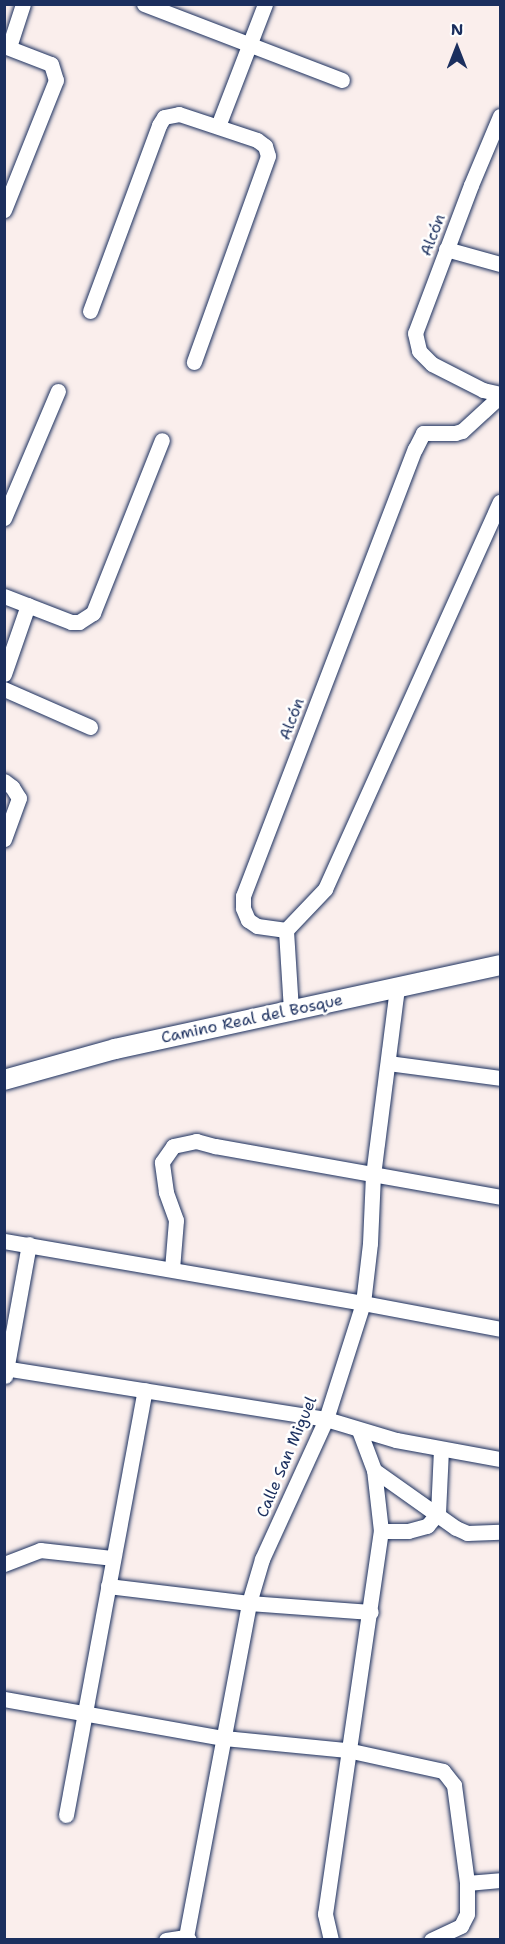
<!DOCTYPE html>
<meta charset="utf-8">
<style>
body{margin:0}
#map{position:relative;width:505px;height:1944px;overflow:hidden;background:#faeeec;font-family:"Shantell Sans",sans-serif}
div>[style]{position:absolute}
.roads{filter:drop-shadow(0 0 2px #1b2f5e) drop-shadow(0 0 2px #1b2f5e)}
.minor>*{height:15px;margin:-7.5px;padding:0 7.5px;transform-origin:7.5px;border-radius:7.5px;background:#fff}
.tertiary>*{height:20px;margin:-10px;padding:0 10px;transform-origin:10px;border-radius:10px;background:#fff}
span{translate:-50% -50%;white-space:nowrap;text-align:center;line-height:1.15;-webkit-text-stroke:5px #fff;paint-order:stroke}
.street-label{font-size:16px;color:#1b2f5e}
.frame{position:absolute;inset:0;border:6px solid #1b2f5e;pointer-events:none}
.north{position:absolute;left:427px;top:18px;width:60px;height:60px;-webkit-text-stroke:4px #fff;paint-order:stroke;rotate:0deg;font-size:16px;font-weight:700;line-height:24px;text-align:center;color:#1b2f5e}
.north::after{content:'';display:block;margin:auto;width:21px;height:27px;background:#1b2f5e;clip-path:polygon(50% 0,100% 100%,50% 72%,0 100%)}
</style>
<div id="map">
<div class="roads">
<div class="minor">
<div style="left:144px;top:4px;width:212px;rotate:21deg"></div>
<div style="left:4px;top:46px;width:50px;rotate:21deg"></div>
<div style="left:51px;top:64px;width:17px;rotate:73deg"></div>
<div style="left:56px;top:80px;width:140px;rotate:111.8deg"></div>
<div style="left:9px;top:47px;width:45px;rotate:-72deg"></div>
<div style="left:500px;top:116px;width:75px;rotate:112.8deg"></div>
<div style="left:471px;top:185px;width:158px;rotate:110.7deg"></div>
<div style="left:415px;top:333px;width:18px;rotate:77deg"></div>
<div style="left:419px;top:351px;width:18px;rotate:45deg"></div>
<div style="left:432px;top:364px;width:57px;rotate:27deg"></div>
<div style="left:483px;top:390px;width:17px;rotate:13deg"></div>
<div style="left:218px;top:126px;width:131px;rotate:-68.9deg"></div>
<div style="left:446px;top:249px;width:56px;rotate:15.5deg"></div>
<div style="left:90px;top:311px;width:198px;rotate:-69.6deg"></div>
<div style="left:159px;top:125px;width:9px;rotate:-58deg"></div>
<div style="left:164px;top:117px;width:15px;rotate:-11deg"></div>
<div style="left:179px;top:114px;width:82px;rotate:18.4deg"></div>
<div style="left:257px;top:140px;width:10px;rotate:37deg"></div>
<div style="left:265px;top:146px;width:10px;rotate:73deg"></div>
<div style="left:268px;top:156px;width:219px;rotate:109.8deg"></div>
<div style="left:4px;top:518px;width:138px;rotate:-67deg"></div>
<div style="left:4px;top:596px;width:72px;rotate:21.2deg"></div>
<div style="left:71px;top:622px;width:8px"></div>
<div style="left:79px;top:622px;width:17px;rotate:-33deg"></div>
<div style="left:93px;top:613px;width:186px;rotate:-68.3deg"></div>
<div style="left:4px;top:674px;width:73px;rotate:-70.8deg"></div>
<div style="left:4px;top:689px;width:94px;rotate:23.8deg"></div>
<div style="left:4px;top:781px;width:10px;rotate:37deg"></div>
<div style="left:12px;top:787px;width:13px;rotate:58deg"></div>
<div style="left:19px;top:798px;width:44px;rotate:110.1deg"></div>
<div style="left:286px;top:930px;width:57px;rotate:-46.4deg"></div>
<div style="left:325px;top:889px;width:425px;rotate:-65.7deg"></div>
<div style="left:291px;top:1010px;width:80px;rotate:-93.6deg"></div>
<div style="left:286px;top:930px;width:29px;rotate:-172deg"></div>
<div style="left:257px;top:926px;width:11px;rotate:-146deg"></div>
<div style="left:248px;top:920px;width:13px;rotate:-113deg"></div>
<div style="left:243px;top:908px;width:12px;rotate:-90deg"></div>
<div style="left:243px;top:896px;width:479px;rotate:-69deg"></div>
<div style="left:415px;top:449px;width:18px;rotate:-63deg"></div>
<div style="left:423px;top:433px;width:32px"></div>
<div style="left:455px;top:433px;width:7px;rotate:-16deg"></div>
<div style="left:462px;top:431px;width:52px;rotate:-42.6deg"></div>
<div style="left:388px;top:1063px;width:113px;rotate:7.6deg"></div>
<div style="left:4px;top:1241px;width:364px;rotate:9.8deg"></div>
<div style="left:363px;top:1303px;width:139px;rotate:10.7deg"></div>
<div style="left:172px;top:1269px;width:49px;rotate:-85.3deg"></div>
<div style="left:176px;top:1220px;width:30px;rotate:-110deg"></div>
<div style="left:166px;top:1192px;width:30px;rotate:-98deg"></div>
<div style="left:162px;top:1162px;width:19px;rotate:-55deg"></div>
<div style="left:173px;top:1146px;width:24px;rotate:-12deg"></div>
<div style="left:196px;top:1141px;width:20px;rotate:15deg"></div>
<div style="left:215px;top:1146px;width:290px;rotate:10.1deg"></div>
<div style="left:4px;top:1368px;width:326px;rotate:9deg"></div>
<div style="left:326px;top:1419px;width:73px;rotate:16.7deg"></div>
<div style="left:396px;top:1440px;width:106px;rotate:10.4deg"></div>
<div style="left:5px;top:1376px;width:134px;rotate:-79.7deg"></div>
<div style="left:374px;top:1470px;width:100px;rotate:35.3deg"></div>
<div style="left:456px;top:1528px;width:12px;rotate:24deg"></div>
<div style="left:467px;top:1533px;width:33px;rotate:-2deg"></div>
<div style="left:381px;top:1531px;width:27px"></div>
<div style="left:408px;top:1531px;width:20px;rotate:-15deg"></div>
<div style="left:427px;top:1526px;width:17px;rotate:-50deg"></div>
<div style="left:438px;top:1513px;width:63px;rotate:-87.3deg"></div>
<div style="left:4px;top:1564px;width:39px;rotate:-21deg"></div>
<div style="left:40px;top:1550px;width:72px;rotate:6.3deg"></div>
<div style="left:108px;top:1586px;width:142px;rotate:6.9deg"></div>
<div style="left:249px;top:1603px;width:122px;rotate:4.2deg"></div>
<div style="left:4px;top:1699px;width:223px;rotate:10.1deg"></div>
<div style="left:224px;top:1738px;width:124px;rotate:5.6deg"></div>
<div style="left:347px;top:1750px;width:98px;rotate:12.3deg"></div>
<div style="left:443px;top:1771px;width:18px;rotate:52deg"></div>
<div style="left:454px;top:1785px;width:99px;rotate:82.4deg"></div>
<div style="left:467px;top:1883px;width:31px;rotate:90deg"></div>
<div style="left:467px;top:1914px;width:13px;rotate:117deg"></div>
<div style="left:461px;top:1926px;width:33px;rotate:155deg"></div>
<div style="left:66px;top:1815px;width:432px;rotate:-79.5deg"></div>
<div style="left:467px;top:1883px;width:33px;rotate:-5deg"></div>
<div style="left:186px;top:1937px;width:340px;rotate:-79.3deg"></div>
<div style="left:249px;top:1603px;width:46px;rotate:-73.5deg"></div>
<div style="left:262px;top:1559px;width:154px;rotate:-65.4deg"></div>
<div style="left:326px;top:1419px;width:122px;rotate:-72.3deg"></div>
<div style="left:363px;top:1303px;width:60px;rotate:-83.3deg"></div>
<div style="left:370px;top:1243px;width:68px;rotate:-87.5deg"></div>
<div style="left:373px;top:1175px;width:190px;rotate:-82.7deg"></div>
<div style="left:166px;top:1940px;width:20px;rotate:-9deg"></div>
<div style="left:186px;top:1937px;width:4px;rotate:45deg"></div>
<div style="left:331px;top:1940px;width:27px;rotate:-103deg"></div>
<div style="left:325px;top:1914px;width:387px;rotate:-81.7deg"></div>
<div style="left:381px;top:1531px;width:61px;rotate:-96.5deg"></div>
<div style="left:374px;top:1470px;width:43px;rotate:-110.6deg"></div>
</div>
<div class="tertiary">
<div style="left:4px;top:1080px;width:115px;rotate:-15.6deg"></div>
<div style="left:115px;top:1049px;width:394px;rotate:-12.3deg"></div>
</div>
</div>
<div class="street-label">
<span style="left:433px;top:235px;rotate:-69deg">Alcón</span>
<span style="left:292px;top:719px;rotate:-69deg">Alcón</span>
<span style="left:252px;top:1019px;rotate:-12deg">Camino Real del Bosque</span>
<span style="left:287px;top:1457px;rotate:-67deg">Calle San Miguel</span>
</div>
<div class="frame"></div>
<div class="north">N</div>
</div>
